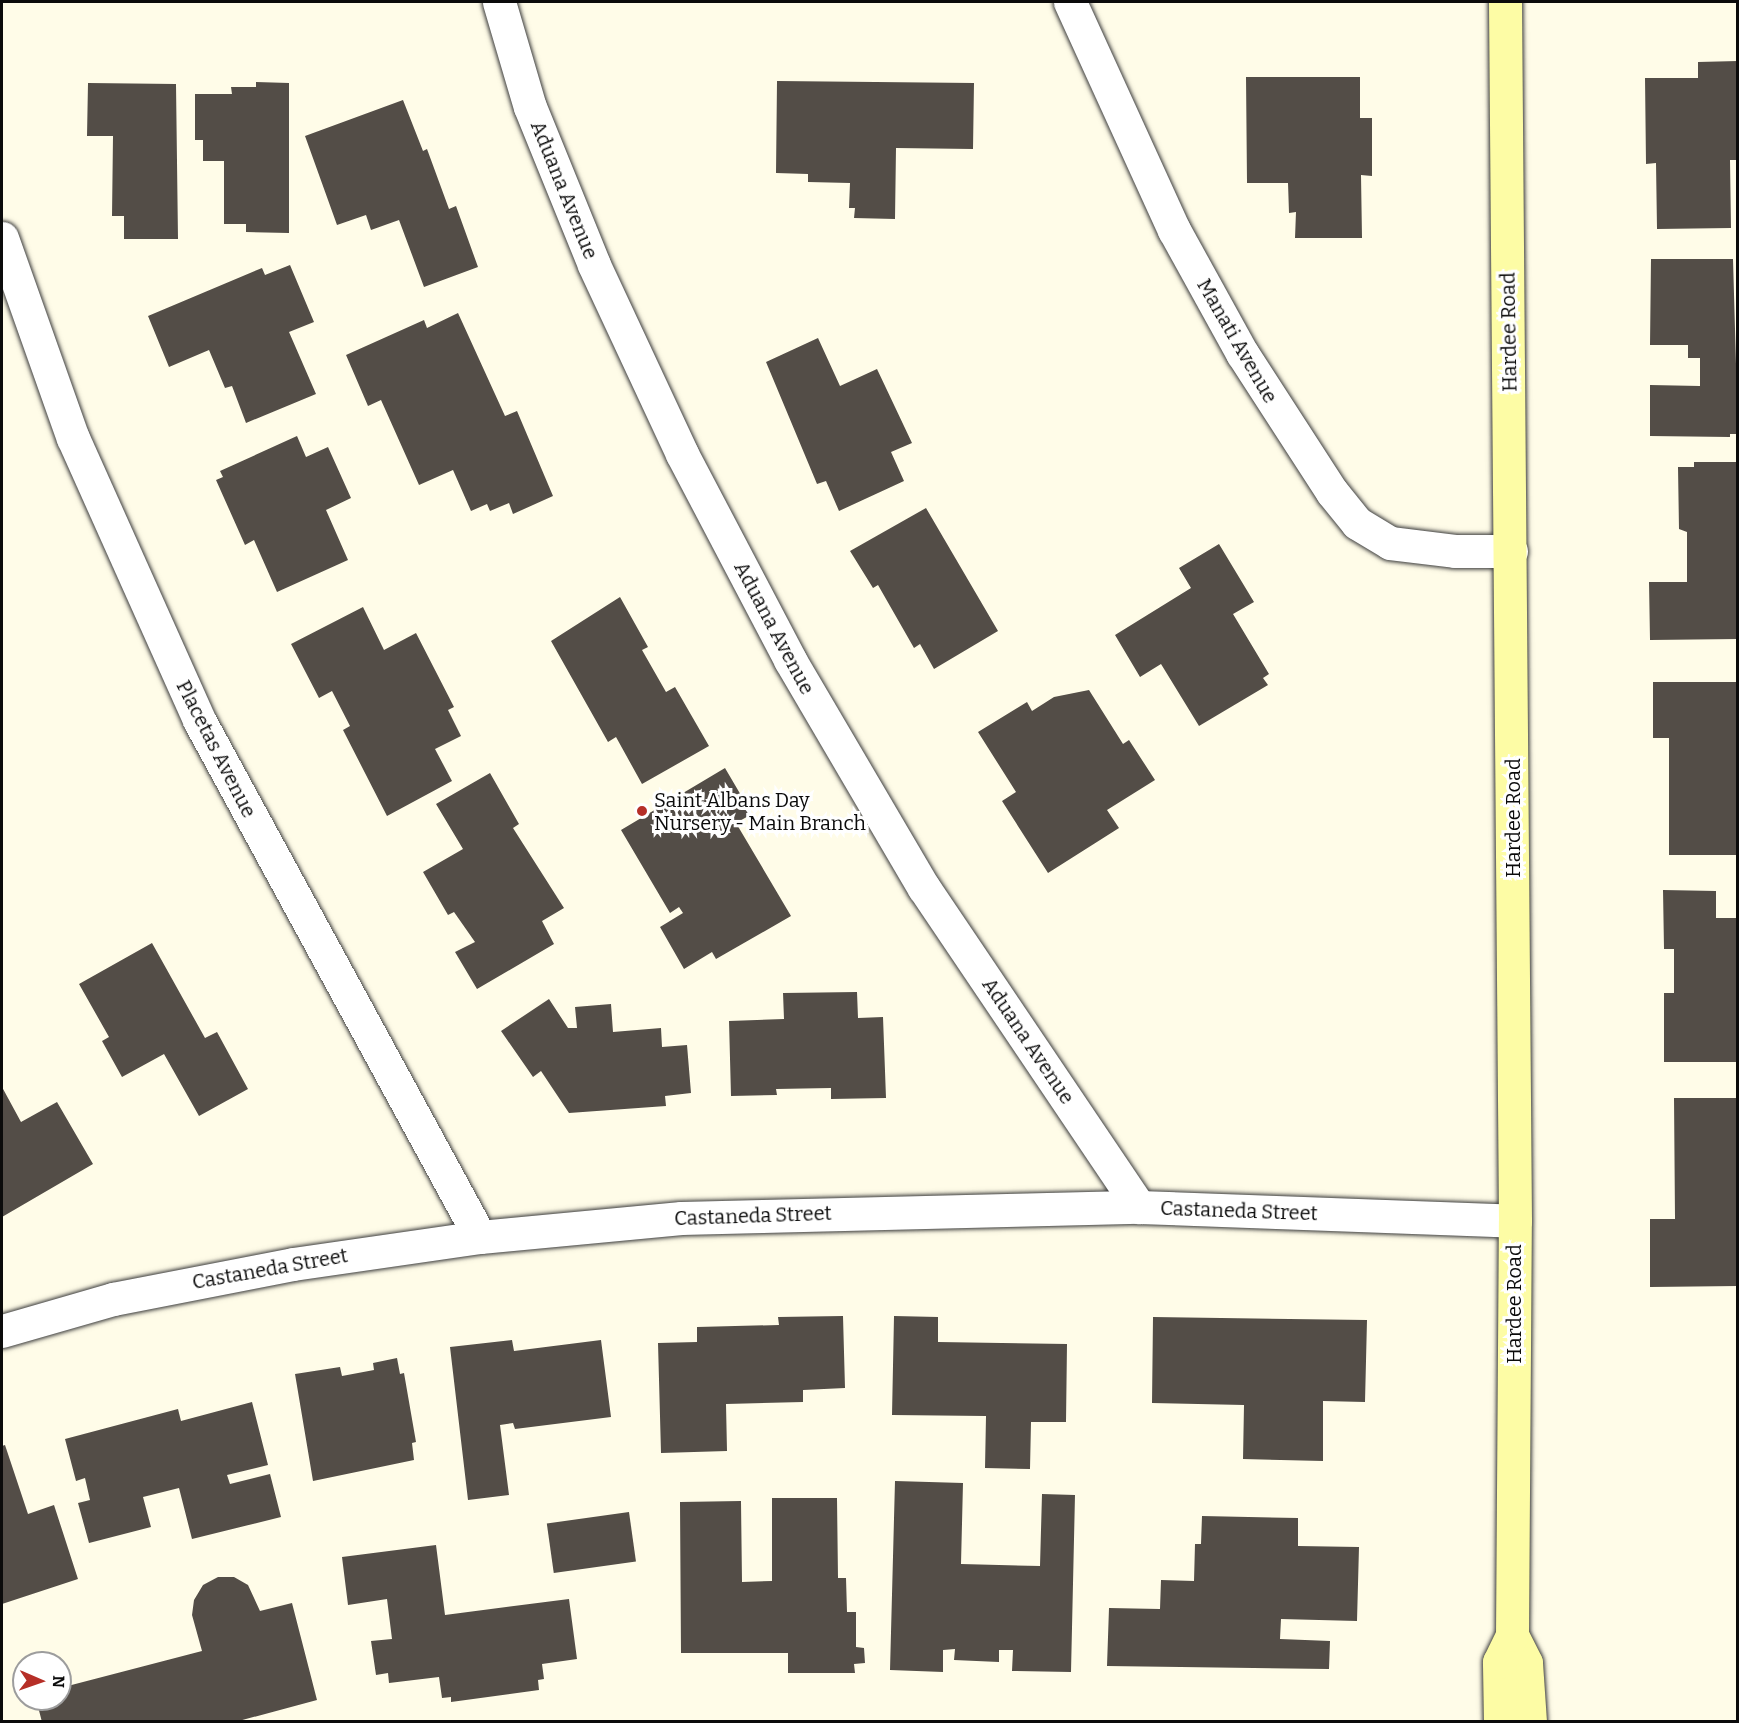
<!DOCTYPE html>
<style>
body{margin:0}
#map{position:relative;width:1739px;height:1723px;overflow:hidden;background:#fffce8;font-family:Bitter,serif}
div>[style]{position:absolute}
.building>*{inset:0;background:#534d47;transform-origin:0 0}
.roads{filter:drop-shadow(0 0 2px #3e3e3e) drop-shadow(0 0 2px #3e3e3e)}
.street>*{height:33px;margin:-16.5px;padding:0 16.5px;transform-origin:16.5px;border-radius:16.5px;background:#fff}
.secondary>*{height:33px;margin:-16.5px;padding:0 16.5px;transform-origin:16.5px;border-radius:16.5px;background:#fdfca5}
.dots>*{width:16px;height:16px;translate:-50% -50%;box-sizing:border-box;border:3px solid #fff;border-radius:50%}
span{translate:-50% -50%;white-space:nowrap;text-align:center;line-height:1.15;-webkit-text-stroke:6px #fff;paint-order:stroke}
.street-label{font-size:20px;color:#0b0b0b}
.poi-label{font-size:20px;color:#0b0b0b}
.left{translate:0 -50%;text-align:left}
.frame{position:absolute;inset:0;border:3px solid #0b0b0b;pointer-events:none}
.north{position:absolute;left:12px;top:1651px;width:60px;height:60px;box-sizing:border-box;background:#fff;border:2px solid #9d9d9d;border-radius:50%;rotate:92deg;font-size:16px;font-weight:700;line-height:24px;text-align:center;color:#0b0b0b}
.north::after{content:'';display:block;margin:auto;width:21px;height:27px;background:#b62f27;clip-path:polygon(50% 0,100% 100%,50% 72%,0 100%)}
</style>
<div id="map">
<div class="building">
<div style="clip-path:polygon(1738px 61px,1738px 160px,1730px 160px,1731px 228px,1657px 229px,1656px 163px,1646px 164px,1645px 78px,1698px 78px,1698px 62px)"></div>
<div style="clip-path:polygon(1246px 77px,1360px 77px,1360px 118px,1372px 118px,1372px 176px,1361px 175px,1362px 238px,1295px 238px,1296px 212px,1289px 213px,1288px 183px,1247px 183px)"></div>
<div style="clip-path:polygon(777px 81px,974px 83px,973px 149px,896px 148px,895px 219px,854px 218px,855px 208px,849px 208px,850px 183px,808px 182px,808px 174px,776px 173px)"></div>
<div style="clip-path:polygon(256px 82px,289px 83px,289px 233px,246px 232px,246px 224px,224px 224px,224px 161px,203px 161px,203px 140px,195px 140px,195px 94px,232px 94px,231px 87px,256px 87px)"></div>
<div style="clip-path:polygon(88px 83px,176px 84px,178px 239px,124px 239px,124px 216px,112px 216px,113px 136px,87px 136px)"></div>
<div style="clip-path:polygon(403px 100px,423px 151px,427px 149px,449px 209px,456px 206px,478px 267px,424px 287px,399px 220px,371px 230px,366px 215px,337px 225px,305px 136px)"></div>
<div style="clip-path:polygon(1651px 259px,1733px 259px,1738px 434px,1730px 434px,1730px 437px,1650px 436px,1650px 385px,1700px 386px,1700px 358px,1688px 358px,1688px 345px,1650px 345px)"></div>
<div style="clip-path:polygon(290px 265px,314px 322px,289px 332px,316px 394px,246px 423px,232px 386px,225px 388px,209px 350px,169px 367px,148px 316px,262px 268px,265px 275px)"></div>
<div style="clip-path:polygon(458px 313px,505px 416px,517px 411px,553px 496px,513px 514px,509px 503px,490px 511px,487px 504px,471px 511px,453px 470px,419px 485px,381px 400px,368px 406px,346px 355px,424px 320px,427px 328px)"></div>
<div style="clip-path:polygon(818px 338px,840px 386px,877px 369px,912px 443px,891px 452px,904px 481px,839px 511px,826px 481px,817px 484px,766px 362px)"></div>
<div style="clip-path:polygon(297px 436px,306px 457px,328px 447px,351px 498px,326px 510px,348px 560px,277px 592px,254px 540px,245px 545px,216px 480px,223px 477px,220px 471px)"></div>
<div style="clip-path:polygon(1694px 462px,1738px 462px,1738px 639px,1650px 640px,1649px 582px,1687px 582px,1687px 532px,1679px 529px,1678px 467px,1694px 467px)"></div>
<div style="clip-path:polygon(926px 508px,998px 631px,934px 669px,920px 644px,914px 648px,878px 585px,873px 588px,850px 551px)"></div>
<div style="clip-path:polygon(1219px 544px,1254px 602px,1233px 614px,1269px 674px,1263px 678px,1268px 685px,1199px 726px,1161px 664px,1140px 677px,1115px 635px,1191px 588px,1179px 568px)"></div>
<div style="clip-path:polygon(620px 597px,648px 647px,642px 650px,666px 692px,675px 687px,709px 746px,642px 784px,616px 737px,608px 742px,551px 641px)"></div>
<div style="clip-path:polygon(363px 607px,384px 650px,416px 633px,454px 707px,448px 710px,461px 736px,435px 749px,452px 781px,387px 816px,343px 730px,350px 726px,332px 691px,319px 698px,291px 644px)"></div>
<div style="clip-path:polygon(1653px 682px,1738px 682px,1738px 855px,1669px 855px,1669px 738px,1653px 738px)"></div>
<div style="clip-path:polygon(1089px 690px,1123px 744px,1129px 740px,1155px 780px,1107px 810px,1119px 828px,1048px 873px,1002px 801px,1016px 792px,978px 732px,1027px 702px,1032px 711px,1054px 697px)"></div>
<div style="clip-path:polygon(725px 768px,752px 814px,736px 823px,791px 916px,716px 959px,712px 952px,684px 969px,660px 927px,683px 913px,679px 907px,670px 913px,621px 830px)"></div>
<div style="clip-path:polygon(490px 773px,519px 824px,513px 828px,564px 908px,542px 921px,554px 944px,477px 989px,455px 952px,475px 942px,454px 912px,448px 915px,423px 872px,463px 849px,436px 804px)"></div>
<div style="clip-path:polygon(1663px 890px,1716px 891px,1716px 918px,1738px 918px,1738px 1062px,1664px 1062px,1664px 993px,1674px 993px,1674px 949px,1664px 949px)"></div>
<div style="clip-path:polygon(152px 943px,205px 1038px,217px 1032px,248px 1089px,199px 1116px,164px 1054px,122px 1077px,102px 1041px,109px 1037px,79px 984px)"></div>
<div style="clip-path:polygon(857px 992px,858px 1018px,883px 1017px,886px 1098px,831px 1099px,831px 1088px,776px 1089px,777px 1095px,731px 1096px,729px 1021px,784px 1019px,783px 993px)"></div>
<div style="clip-path:polygon(549px 999px,568px 1028px,577px 1028px,575px 1007px,611px 1004px,613px 1032px,661px 1028px,662px 1047px,687px 1045px,691px 1093px,665px 1096px,666px 1106px,569px 1113px,541px 1071px,533px 1077px,501px 1031px)"></div>
<div style="clip-path:polygon(2px 1087px,21px 1122px,57px 1102px,93px 1164px,2px 1217px)"></div>
<div style="clip-path:polygon(1674px 1098px,1738px 1098px,1738px 1286px,1650px 1287px,1650px 1219px,1675px 1219px)"></div>
<div style="clip-path:polygon(843px 1316px,845px 1388px,803px 1390px,803px 1402px,726px 1404px,727px 1451px,661px 1453px,658px 1343px,697px 1342px,697px 1327px,779px 1325px,778px 1317px)"></div>
<div style="clip-path:polygon(894px 1316px,938px 1317px,938px 1342px,1067px 1344px,1066px 1422px,1031px 1422px,1030px 1469px,985px 1468px,986px 1416px,892px 1415px)"></div>
<div style="clip-path:polygon(1153px 1317px,1367px 1320px,1365px 1402px,1323px 1401px,1323px 1461px,1243px 1459px,1244px 1405px,1152px 1403px)"></div>
<div style="clip-path:polygon(512px 1340px,514px 1351px,601px 1340px,611px 1417px,515px 1429px,513px 1423px,500px 1425px,509px 1495px,468px 1500px,450px 1347px)"></div>
<div style="clip-path:polygon(397px 1358px,400px 1374px,404px 1373px,416px 1442px,412px 1443px,414px 1460px,313px 1481px,295px 1374px,340px 1367px,342px 1376px,374px 1370px,373px 1363px)"></div>
<div style="clip-path:polygon(252px 1402px,268px 1465px,227px 1475px,230px 1484px,270px 1474px,281px 1517px,192px 1539px,179px 1488px,143px 1497px,151px 1527px,89px 1543px,78px 1503px,90px 1500px,85px 1478px,76px 1481px,65px 1439px,178px 1409px,181px 1421px)"></div>
<div style="clip-path:polygon(5px 1445px,28px 1514px,54px 1505px,78px 1579px,2px 1604px,2px 1446px)"></div>
<div style="clip-path:polygon(895px 1481px,963px 1483px,961px 1564px,1040px 1566px,1042px 1494px,1075px 1495px,1071px 1672px,1012px 1671px,1013px 1650px,999px 1650px,999px 1662px,954px 1660px,955px 1649px,943px 1650px,943px 1672px,890px 1670px)"></div>
<div style="clip-path:polygon(772px 1498px,837px 1498px,838px 1578px,846px 1578px,847px 1612px,856px 1612px,856px 1647px,864px 1648px,865px 1663px,854px 1664px,855px 1673px,788px 1673px,788px 1653px,681px 1653px,680px 1502px,741px 1501px,742px 1582px,772px 1581px)"></div>
<div style="left:629px;top:1512px;width:50px;height:83px;rotate:82deg"></div>
<div style="clip-path:polygon(1202px 1516px,1298px 1518px,1298px 1546px,1359px 1547px,1357px 1621px,1281px 1619px,1280px 1639px,1330px 1641px,1329px 1669px,1107px 1666px,1109px 1608px,1160px 1609px,1161px 1580px,1194px 1581px,1195px 1544px,1201px 1544px)"></div>
<div style="clip-path:polygon(436px 1545px,445px 1615px,569px 1599px,577px 1659px,542px 1664px,544px 1679px,538px 1680px,539px 1690px,451px 1702px,451px 1697px,442px 1698px,439px 1677px,389px 1683px,388px 1673px,376px 1675px,371px 1641px,392px 1639px,387px 1599px,348px 1605px,342px 1557px)"></div>
<div style="clip-path:polygon(218px 1577px,234px 1577px,248px 1585px,260px 1611px,292px 1603px,317px 1700px,235px 1722px,42px 1722px,36px 1699px,60px 1699px,60px 1688px,202px 1651px,192px 1615px,194px 1600px,203px 1585px)"></div>
</div>
<div class="roads">
<div class="street">
<div style="left:499px;top:2px;width:109px;rotate:73.6deg"></div>
<div style="left:530px;top:107px;width:170px;rotate:67.9deg"></div>
<div style="left:594px;top:265px;width:208px;rotate:65deg"></div>
<div style="left:682px;top:454px;width:233px;rotate:62.3deg"></div>
<div style="left:790px;top:660px;width:264px;rotate:59.6deg"></div>
<div style="left:924px;top:888px;width:385px;rotate:56deg"></div>
<div style="left:1070px;top:2px;width:251px;rotate:65.5deg"></div>
<div style="left:1174px;top:230px;width:141px;rotate:61.1deg"></div>
<div style="left:1242px;top:353px;width:166px;rotate:57.1deg"></div>
<div style="left:1332px;top:492px;width:40px;rotate:51deg"></div>
<div style="left:1357px;top:523px;width:39px;rotate:31deg"></div>
<div style="left:1390px;top:543px;width:65px;rotate:7deg"></div>
<div style="left:1455px;top:551px;width:56px"></div>
<div style="left:2px;top:238px;width:212px;rotate:70.5deg"></div>
<div style="left:73px;top:438px;width:309px;rotate:65.9deg"></div>
<div style="left:199px;top:720px;width:588px;rotate:61.48deg"></div>
<div style="left:2px;top:1331px;width:116px;rotate:-16.1deg"></div>
<div style="left:113px;top:1299px;width:183px;rotate:-11deg"></div>
<div style="left:293px;top:1264px;width:189px;rotate:-8.2deg"></div>
<div style="left:480px;top:1237px;width:202px;rotate:-5.4deg"></div>
<div style="left:681px;top:1218px;width:458px;rotate:-1.4deg"></div>
<div style="left:1139px;top:1207px;width:376px;rotate:2.1deg"></div>
</div>
<div class="secondary">
<div style="left:1512px;top:1635px;width:31px;rotate:63deg"></div>
<div style="left:1526px;top:1663px;width:59px;rotate:86.1deg"></div>
<div style="left:1500px;top:1722px;width:60px;rotate:-91deg"></div>
<div style="left:1499px;top:1662px;width:30px;rotate:-64deg"></div>
<div style="left:1512px;top:1635px;width:414px;rotate:-89.6deg"></div>
<div style="left:1515px;top:1221px;width:1219px;rotate:-90.47deg"></div>
</div>
</div>
<div class="dots">
<div style="left:642px;top:811px;background:#b62f27"></div>
</div>
<div class="street-label">
<span style="left:564px;top:190px;rotate:68deg">Aduana Avenue</span>
<span style="left:1509px;top:332px;rotate:-91deg">Hardee Road</span>
<span style="left:1237px;top:341px;rotate:60deg">Manati Avenue</span>
<span style="left:774px;top:628px;rotate:62deg">Aduana Avenue</span>
<span style="left:216px;top:749px;rotate:63deg">Placetas Avenue</span>
<span style="left:1513px;top:818px;rotate:-90deg">Hardee Road</span>
<span style="left:1028px;top:1041px;rotate:56deg">Aduana Avenue</span>
<span style="left:1239px;top:1211px;rotate:2deg">Castaneda Street</span>
<span style="left:753px;top:1216px;rotate:-2deg">Castaneda Street</span>
<span style="left:270px;top:1269px;rotate:-10deg">Castaneda Street</span>
<span style="left:1514px;top:1304px;rotate:-90deg">Hardee Road</span>
</div>
<div class="poi-label">
<span class="left" style="left:654px;top:812px">Saint Albans Day<br>Nursery - Main Branch</span>
</div>
<div class="frame"></div>
<div class="north">N</div>
</div>
